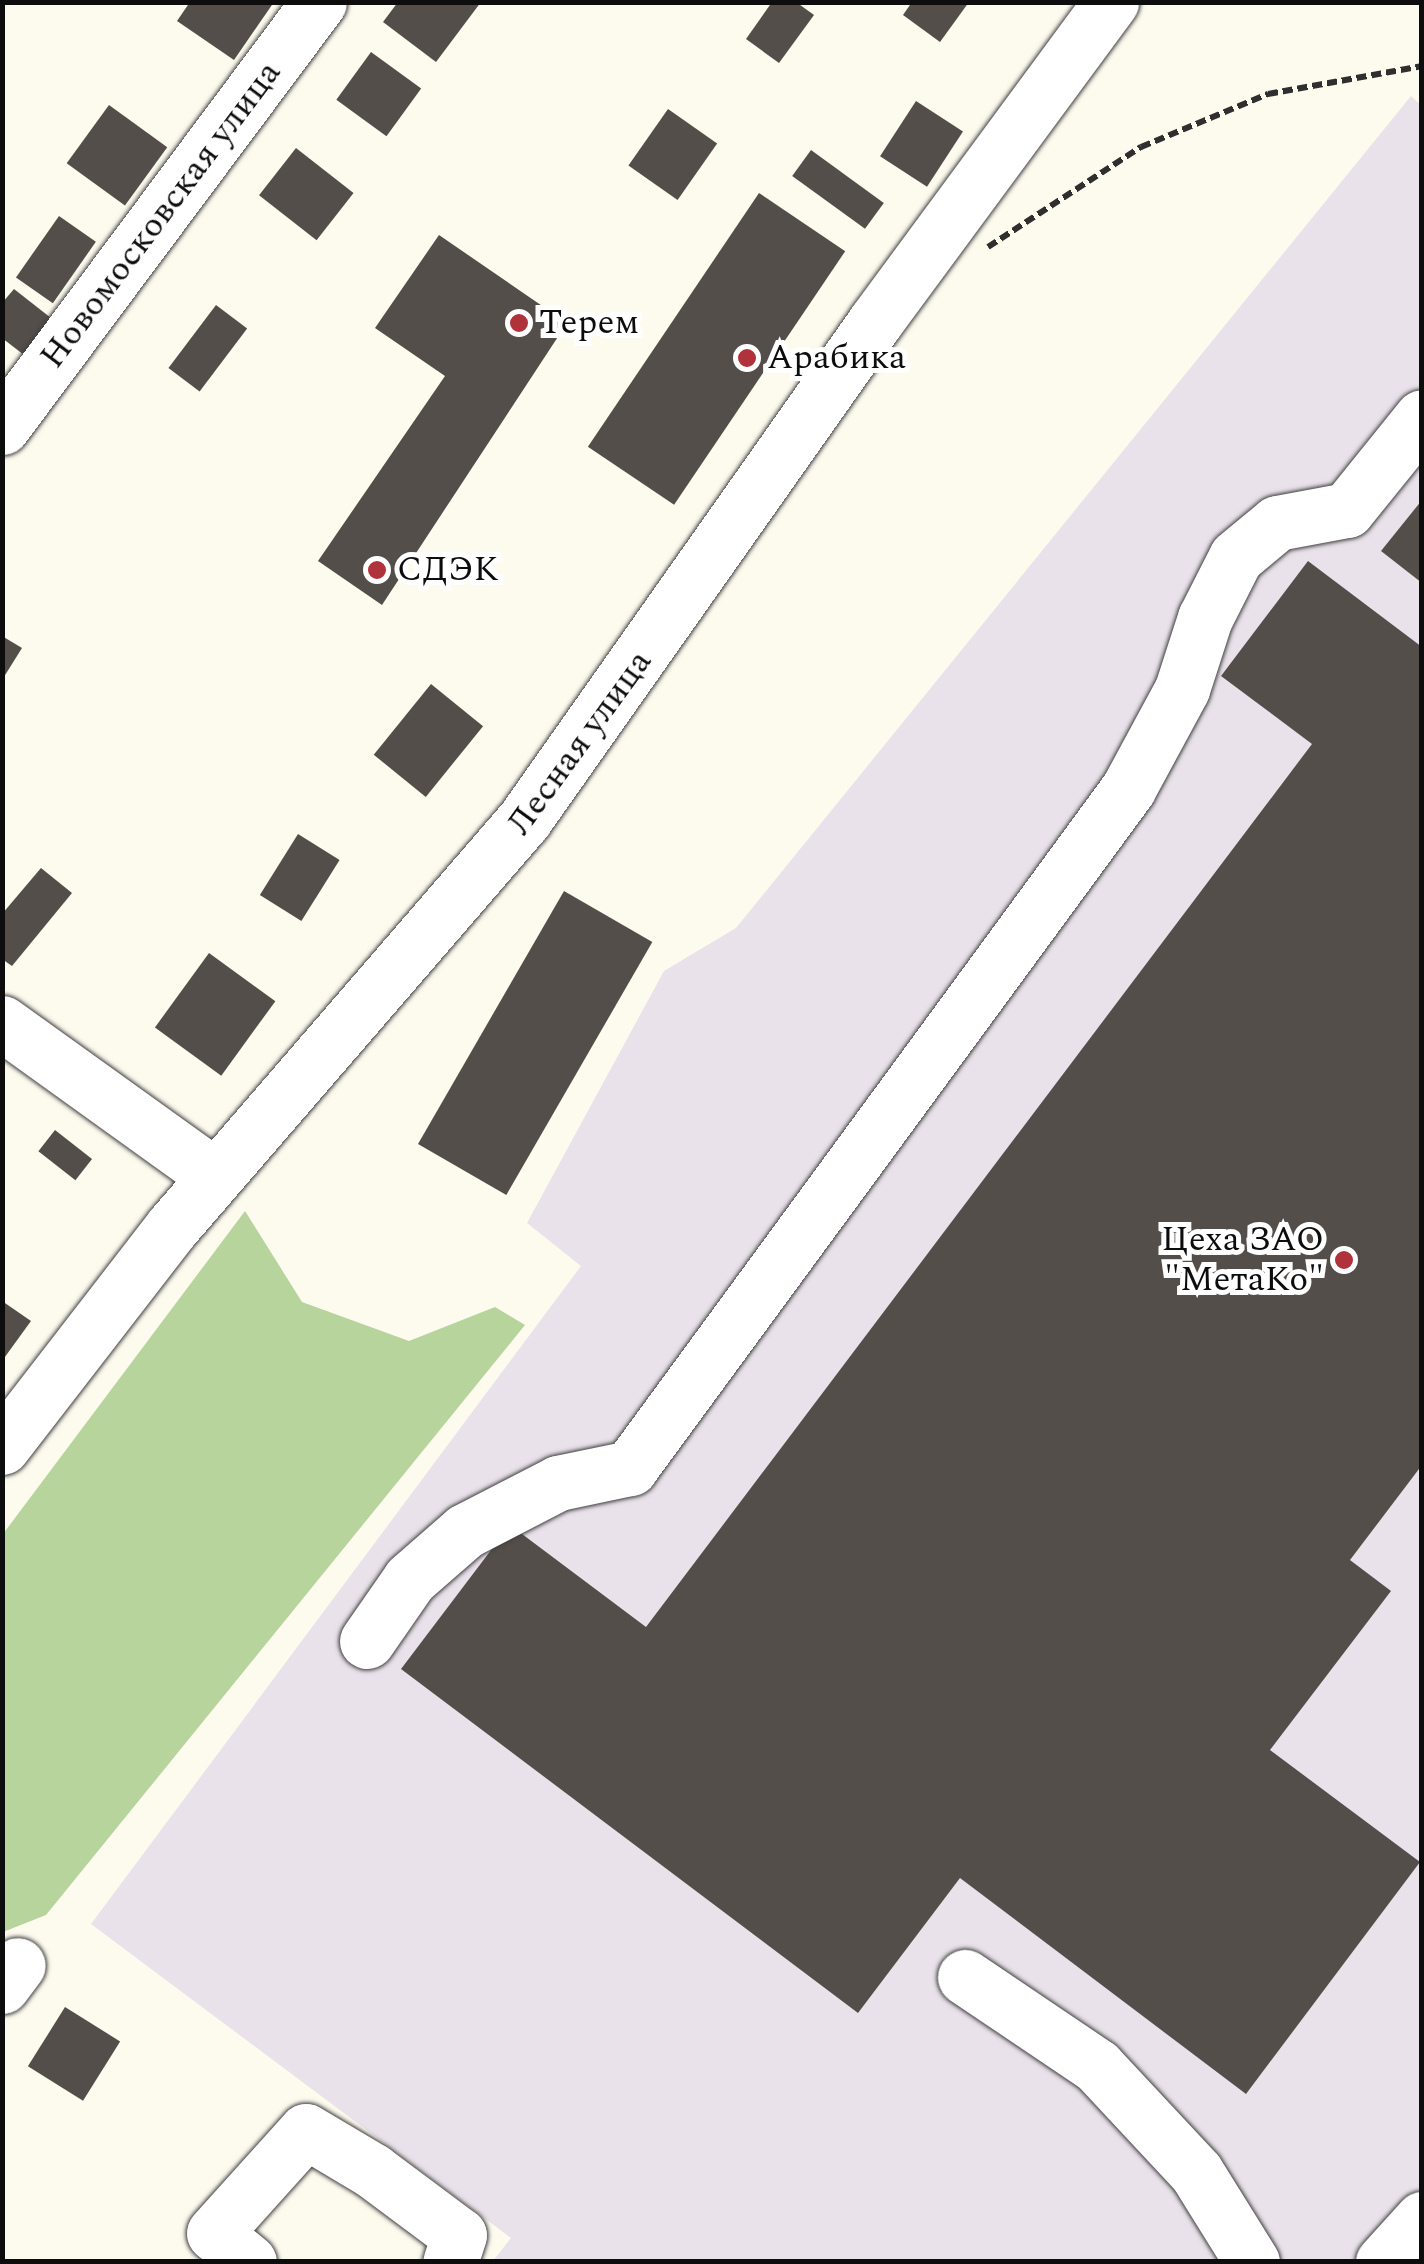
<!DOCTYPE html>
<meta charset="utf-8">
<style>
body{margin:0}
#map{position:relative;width:1424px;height:2264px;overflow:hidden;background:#fdfaee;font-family:Spectral,serif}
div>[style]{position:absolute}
.industrial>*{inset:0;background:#eae2eb}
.forest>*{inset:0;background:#b6d49c}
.building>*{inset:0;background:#544e4a;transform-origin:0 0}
.path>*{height:6px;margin-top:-3px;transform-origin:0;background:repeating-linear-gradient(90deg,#2f2f2f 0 10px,transparent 0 15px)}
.roads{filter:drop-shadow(0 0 2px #404040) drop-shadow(0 0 2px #404040)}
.minor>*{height:55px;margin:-27.5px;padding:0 27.5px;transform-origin:27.5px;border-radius:27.5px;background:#fff}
.dots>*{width:28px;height:28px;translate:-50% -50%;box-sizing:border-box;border:5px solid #fff;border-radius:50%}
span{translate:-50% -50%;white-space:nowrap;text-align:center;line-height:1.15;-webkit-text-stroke:10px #fff;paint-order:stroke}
.street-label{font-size:35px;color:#0d0d0d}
.poi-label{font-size:35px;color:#0d0d0d}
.left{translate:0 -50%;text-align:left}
.right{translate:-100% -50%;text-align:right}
.frame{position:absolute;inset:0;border:5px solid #0d0d0d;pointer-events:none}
</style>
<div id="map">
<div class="industrial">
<div style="clip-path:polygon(1411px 96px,1422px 106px,1421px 2261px,493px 2261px,511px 2238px,91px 1924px,581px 1266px,527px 1223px,664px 971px,736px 928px)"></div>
</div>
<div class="forest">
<div style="clip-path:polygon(245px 1211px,302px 1302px,409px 1341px,495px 1307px,525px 1325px,46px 1915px,3px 1932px,3px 1534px)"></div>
</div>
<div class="building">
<div style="clip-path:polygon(190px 2px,274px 2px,234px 60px,177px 21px)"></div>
<div style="clip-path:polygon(398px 2px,481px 2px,436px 62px,383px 22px)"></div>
<div style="clip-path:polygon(772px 2px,796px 2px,814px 15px,779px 63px,746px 39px)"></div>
<div style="clip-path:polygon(912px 2px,969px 2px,940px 42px,903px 15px)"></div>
<div style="left:371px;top:52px;width:62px;height:59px;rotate:36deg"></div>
<div style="left:916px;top:101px;width:56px;height:66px;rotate:33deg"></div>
<div style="left:109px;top:105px;width:72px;height:72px;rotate:36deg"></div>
<div style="left:668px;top:109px;width:60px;height:69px;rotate:35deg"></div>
<div style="left:296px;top:148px;width:73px;height:60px;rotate:38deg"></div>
<div style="left:811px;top:150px;width:90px;height:32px;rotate:36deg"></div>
<div style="left:759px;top:193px;width:104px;height:306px;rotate:34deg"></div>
<div style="left:59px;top:216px;width:45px;height:75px;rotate:35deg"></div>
<div style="clip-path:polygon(439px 235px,567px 323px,382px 605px,318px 561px,445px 376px,375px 328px)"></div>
<div style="clip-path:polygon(14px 289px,65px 329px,37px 365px,2px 338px,2px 303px)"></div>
<div style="left:216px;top:305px;width:39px;height:79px;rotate:37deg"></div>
<div style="clip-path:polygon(1422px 500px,1422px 583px,1381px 551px)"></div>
<div style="clip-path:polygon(1308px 561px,1422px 647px,1422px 1465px,1350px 1560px,1391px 1591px,1270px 1750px,1420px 1862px,1246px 2094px,960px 1878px,858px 2013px,401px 1669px,510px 1525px,646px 1627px,1312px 744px,1221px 676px)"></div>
<div style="clip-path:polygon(2px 636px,22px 648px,2px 680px)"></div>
<div style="left:431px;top:684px;width:67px;height:91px;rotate:39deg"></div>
<div style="left:298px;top:834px;width:49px;height:72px;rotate:32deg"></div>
<div style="clip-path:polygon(41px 868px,72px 893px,12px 966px,2px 959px,2px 914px)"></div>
<div style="left:564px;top:891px;width:102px;height:292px;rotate:30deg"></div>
<div style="left:209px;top:953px;width:82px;height:92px;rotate:36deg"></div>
<div style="left:55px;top:1130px;width:47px;height:27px;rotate:38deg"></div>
<div style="clip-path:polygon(2px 1301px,31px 1321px,2px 1361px)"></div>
<div style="left:65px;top:2007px;width:65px;height:70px;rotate:32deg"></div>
</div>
<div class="path">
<div style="left:988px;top:247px;width:183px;rotate:-33.2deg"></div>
<div style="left:1141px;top:147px;width:138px;rotate:-22.7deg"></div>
<div style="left:1268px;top:94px;width:157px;rotate:-10.3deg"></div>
</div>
<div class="roads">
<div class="minor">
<div style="left:2px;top:427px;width:530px;rotate:-53.28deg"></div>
<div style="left:2px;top:1023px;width:262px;rotate:35.7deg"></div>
<div style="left:2px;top:1447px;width:279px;rotate:-52.3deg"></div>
<div style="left:173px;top:1226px;width:537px;rotate:-49.16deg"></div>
<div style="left:524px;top:820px;width:609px;rotate:-54.82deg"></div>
<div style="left:875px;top:322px;width:398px;rotate:-53.6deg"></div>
<div style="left:367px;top:1641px;width:75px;rotate:-55.3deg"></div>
<div style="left:410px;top:1579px;width:73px;rotate:-41.1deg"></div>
<div style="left:465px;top:1531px;width:105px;rotate:-27.3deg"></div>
<div style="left:558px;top:1483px;width:74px;rotate:-11.8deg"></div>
<div style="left:630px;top:1468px;width:842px;rotate:-53.74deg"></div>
<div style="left:1128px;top:789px;width:114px;rotate:-61.6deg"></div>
<div style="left:1182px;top:689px;width:75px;rotate:-72.1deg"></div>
<div style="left:1205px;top:618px;width:68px;rotate:-63.1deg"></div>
<div style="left:1236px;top:557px;width:53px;rotate:-39.7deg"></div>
<div style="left:1277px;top:523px;width:71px;rotate:-10.5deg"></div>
<div style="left:1347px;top:510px;width:119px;rotate:-51.1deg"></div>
<div style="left:965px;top:1977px;width:159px;rotate:34deg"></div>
<div style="left:1097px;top:2066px;width:145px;rotate:47deg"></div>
<div style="left:1196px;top:2172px;width:106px;rotate:58.1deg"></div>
<div style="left:2px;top:1986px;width:26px;rotate:-53deg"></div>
<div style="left:249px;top:2262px;width:45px;rotate:-140.4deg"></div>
<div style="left:214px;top:2233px;width:137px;rotate:-48deg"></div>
<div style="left:306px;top:2131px;width:78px;rotate:30.8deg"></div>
<div style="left:373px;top:2171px;width:107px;rotate:36.7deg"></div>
<div style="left:459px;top:2235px;width:28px;rotate:108deg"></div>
<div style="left:1383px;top:2262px;width:58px;rotate:-47.8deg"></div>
</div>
</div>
<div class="dots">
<div style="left:519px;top:323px;background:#b0323a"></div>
<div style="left:747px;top:358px;background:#b0323a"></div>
<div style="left:377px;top:570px;background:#b0323a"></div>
<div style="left:1344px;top:1260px;background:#b0323a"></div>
</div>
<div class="street-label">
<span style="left:161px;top:215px;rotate:-53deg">Новомосковская улица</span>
<span style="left:580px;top:743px;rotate:-54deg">Лесная улица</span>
</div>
<div class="poi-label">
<span class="left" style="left:539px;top:323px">Терем</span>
<span class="left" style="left:767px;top:358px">Арабика</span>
<span class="left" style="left:397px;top:570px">СДЭК</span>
<span class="right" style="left:1324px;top:1260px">Цеха ЗАО<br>"МетаКо"</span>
</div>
<div class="frame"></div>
</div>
